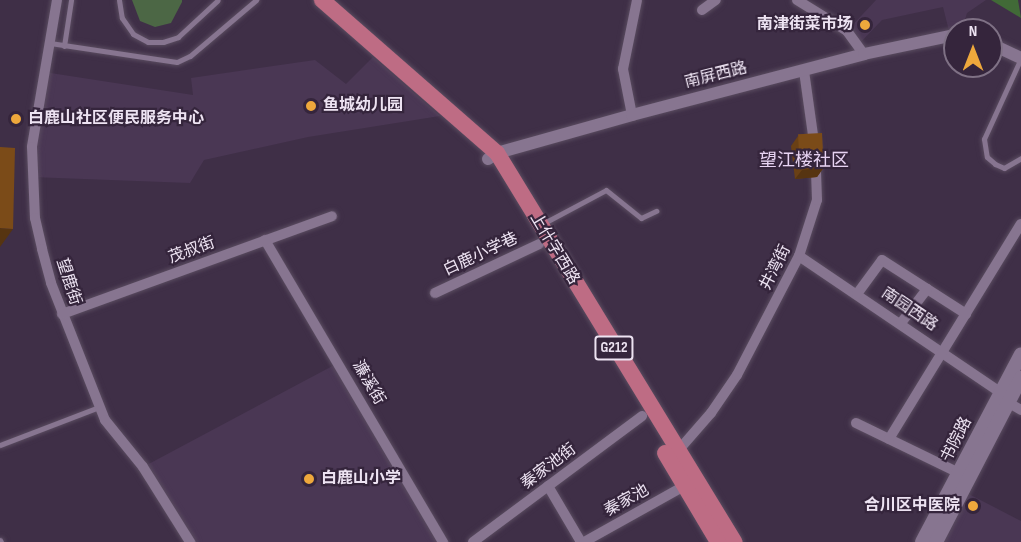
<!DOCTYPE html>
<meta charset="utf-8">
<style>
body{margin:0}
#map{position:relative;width:1021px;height:542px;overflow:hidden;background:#3f2f47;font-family:"Sofia Sans Condensed","Noto Sans SC",sans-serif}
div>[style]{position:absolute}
.built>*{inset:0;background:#4a3754}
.green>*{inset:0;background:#4c6745}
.forest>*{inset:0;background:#416a37}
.roads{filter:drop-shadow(0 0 2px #5a4c60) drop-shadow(0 0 2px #5a4c60)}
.service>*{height:5px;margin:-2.5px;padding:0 2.5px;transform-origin:2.5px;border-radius:2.5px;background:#877590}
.minor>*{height:10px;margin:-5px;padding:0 5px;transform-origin:5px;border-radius:5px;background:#877590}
.tertiary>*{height:12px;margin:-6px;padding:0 6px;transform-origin:6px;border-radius:6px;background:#877590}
.secondary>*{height:14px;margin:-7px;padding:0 7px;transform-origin:7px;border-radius:7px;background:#877590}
.trunk>*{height:16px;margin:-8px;padding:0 8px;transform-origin:8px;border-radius:8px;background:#be6c84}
.wall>*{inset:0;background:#6a4015}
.shaded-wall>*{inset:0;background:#563411}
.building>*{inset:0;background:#7b4b18;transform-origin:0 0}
.dots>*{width:16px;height:16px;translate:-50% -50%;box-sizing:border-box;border:3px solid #35253c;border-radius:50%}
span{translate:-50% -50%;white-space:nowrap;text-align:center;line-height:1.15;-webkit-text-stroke:4.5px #35253c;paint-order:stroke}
.shield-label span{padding:2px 4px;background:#35253c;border:2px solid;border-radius:4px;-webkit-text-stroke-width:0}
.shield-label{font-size:15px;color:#ede3f2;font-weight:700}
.poi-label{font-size:16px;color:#ede3f2;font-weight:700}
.right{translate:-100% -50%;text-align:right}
.left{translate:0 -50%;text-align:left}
.street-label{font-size:16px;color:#ede3f2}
.neighbourhood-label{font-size:18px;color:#e7d3f2}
.north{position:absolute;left:943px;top:18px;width:60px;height:60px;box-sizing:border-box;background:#35253c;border:2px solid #7f7185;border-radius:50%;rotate:0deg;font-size:16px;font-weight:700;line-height:24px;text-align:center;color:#ede3f2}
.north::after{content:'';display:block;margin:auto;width:21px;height:27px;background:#eea83c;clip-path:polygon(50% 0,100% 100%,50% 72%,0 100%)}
</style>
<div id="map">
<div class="built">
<div style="clip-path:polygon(876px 0,986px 0,967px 13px,962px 30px,950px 35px,943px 7px,882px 20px,859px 44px,847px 31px)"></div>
<div style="clip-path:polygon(373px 57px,440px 116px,308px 137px,204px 160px,190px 183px,31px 177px,44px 72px,193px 95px,191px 78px,315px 60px,346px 84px)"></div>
<div style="clip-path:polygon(338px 363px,443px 542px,190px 542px,143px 467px)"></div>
<div style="clip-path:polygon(963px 491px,1021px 521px,1021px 542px,936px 542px)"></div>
</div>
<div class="green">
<div style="clip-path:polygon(132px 0,182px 0,182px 2px,171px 23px,155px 27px,140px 21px)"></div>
</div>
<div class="forest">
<div style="clip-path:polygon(991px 0,1018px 0,1021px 18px)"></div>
</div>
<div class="roads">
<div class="service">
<div style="left:119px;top:0;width:18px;rotate:81deg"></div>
<div style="left:122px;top:18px;width:19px;rotate:55deg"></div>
<div style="left:133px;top:34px;width:17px;rotate:28deg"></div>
<div style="left:148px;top:42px;width:15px"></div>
<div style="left:163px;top:42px;width:16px;rotate:-18deg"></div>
<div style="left:178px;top:37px;width:54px;rotate:-42.8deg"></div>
<div style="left:50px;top:43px;width:128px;rotate:8.5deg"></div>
<div style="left:177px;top:62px;width:14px;rotate:-25deg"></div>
<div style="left:190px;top:56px;width:87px;rotate:-40.3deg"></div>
<div style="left:64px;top:46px;width:47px;rotate:-81.3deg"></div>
<div style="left:1021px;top:58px;width:89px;rotate:114.6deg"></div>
<div style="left:984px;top:139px;width:18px;rotate:81deg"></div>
<div style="left:987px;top:157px;width:11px;rotate:41deg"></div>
<div style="left:995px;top:164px;width:10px;rotate:24deg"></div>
<div style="left:1004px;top:168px;width:20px;rotate:-30deg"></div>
<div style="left:544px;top:223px;width:70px;rotate:-28deg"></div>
<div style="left:606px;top:190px;width:45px;rotate:38.7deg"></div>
<div style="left:641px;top:218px;width:17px;rotate:-25deg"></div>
<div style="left:0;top:445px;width:106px;rotate:-21deg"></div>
<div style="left:0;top:540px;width:2px;rotate:63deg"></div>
</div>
<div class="minor">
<div style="left:57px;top:0;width:149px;rotate:99.7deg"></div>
<div style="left:32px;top:147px;width:71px;rotate:87.6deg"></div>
<div style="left:35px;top:218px;width:32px;rotate:77deg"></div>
<div style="left:42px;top:249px;width:35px;rotate:75deg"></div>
<div style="left:51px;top:283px;width:147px;rotate:68.5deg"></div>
<div style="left:105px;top:420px;width:60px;rotate:51deg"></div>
<div style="left:143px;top:467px;width:89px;rotate:57.9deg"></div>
<div style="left:797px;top:0;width:59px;rotate:31.8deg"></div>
<div style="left:847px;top:31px;width:29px;rotate:54deg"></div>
<div style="left:702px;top:10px;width:17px;rotate:-36deg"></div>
<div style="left:804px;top:71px;width:79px;rotate:82deg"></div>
<div style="left:632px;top:115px;width:47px;rotate:-101.1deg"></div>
<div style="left:623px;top:69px;width:70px;rotate:-78.5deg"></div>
<div style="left:265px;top:240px;width:351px;rotate:59.5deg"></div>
<div style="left:799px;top:256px;width:243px;rotate:34.1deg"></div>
<div style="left:435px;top:293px;width:115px;rotate:-25.2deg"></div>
<div style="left:857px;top:294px;width:42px;rotate:-53.7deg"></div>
<div style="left:882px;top:260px;width:100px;rotate:32.7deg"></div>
<div style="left:62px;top:314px;width:287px;rotate:-19.9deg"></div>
<div style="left:901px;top:323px;width:43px;rotate:-52.6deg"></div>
<div style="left:1009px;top:403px;width:14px;rotate:30deg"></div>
<div style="left:856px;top:423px;width:114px;rotate:25.9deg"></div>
<div style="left:889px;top:439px;width:252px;rotate:-58.5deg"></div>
<div style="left:677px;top:452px;width:52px;rotate:-48.9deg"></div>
<div style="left:711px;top:413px;width:46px;rotate:-55.6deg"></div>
<div style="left:737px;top:375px;width:134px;rotate:-62.5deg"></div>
<div style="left:799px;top:256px;width:59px;rotate:-72.2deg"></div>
<div style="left:817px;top:200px;width:36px;rotate:-92deg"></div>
<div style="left:548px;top:486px;width:65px;rotate:59.5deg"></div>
<div style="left:473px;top:542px;width:211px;rotate:-36.7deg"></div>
<div style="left:584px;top:542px;width:115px;rotate:-29.2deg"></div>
</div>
<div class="tertiary">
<div style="left:991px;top:44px;width:33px;rotate:25deg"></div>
<div style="left:488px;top:159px;width:11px;rotate:-34deg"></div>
<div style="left:497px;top:153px;width:140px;rotate:-15.7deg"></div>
<div style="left:632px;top:115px;width:240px;rotate:-14.7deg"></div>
<div style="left:864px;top:54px;width:93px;rotate:-11.8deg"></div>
</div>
<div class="secondary">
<div style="left:922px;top:542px;width:212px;rotate:-62.2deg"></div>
<div style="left:936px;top:542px;width:185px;rotate:-62.6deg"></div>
</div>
<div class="trunk">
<div style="left:322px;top:0;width:232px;rotate:41.2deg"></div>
<div style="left:497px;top:153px;width:456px;rotate:58.6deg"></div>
<div style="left:665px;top:453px;width:104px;rotate:59.2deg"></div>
</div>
</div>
<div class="wall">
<div style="clip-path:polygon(798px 136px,824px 167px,817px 177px,795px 179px,791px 146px)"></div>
</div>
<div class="shaded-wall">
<div style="clip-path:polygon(824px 167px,817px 177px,795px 179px,802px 170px)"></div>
<div style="clip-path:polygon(0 228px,13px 229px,0 247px)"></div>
</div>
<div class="building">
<div style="left:822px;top:133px;width:34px;height:24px;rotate:87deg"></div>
<div style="clip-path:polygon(0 147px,15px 148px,13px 229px,0 228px)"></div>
</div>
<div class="dots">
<div style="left:865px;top:25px;background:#eea83c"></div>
<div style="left:311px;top:106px;background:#eea83c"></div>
<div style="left:16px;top:119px;background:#eea83c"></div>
<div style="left:309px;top:479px;background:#eea83c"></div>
<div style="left:973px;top:506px;background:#eea83c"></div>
</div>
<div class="shield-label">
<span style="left:614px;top:348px">G212</span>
</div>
<div class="poi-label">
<span class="right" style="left:853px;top:25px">南津街菜市场</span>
<span class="left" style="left:323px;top:106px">鱼城幼儿园</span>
<span class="left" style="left:28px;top:119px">白鹿山社区便民服务中心</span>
<span class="left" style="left:321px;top:479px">白鹿山小学</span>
<span class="right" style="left:960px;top:506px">合川区中医院</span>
</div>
<div class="street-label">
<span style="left:716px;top:76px;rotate:-14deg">南屏西路</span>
<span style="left:554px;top:249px;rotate:59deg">上什字西路</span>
<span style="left:192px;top:251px;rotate:-20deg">茂叔街</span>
<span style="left:481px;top:255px;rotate:-25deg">白鹿小学巷</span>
<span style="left:776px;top:268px;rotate:-63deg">井湾街</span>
<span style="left:68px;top:282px;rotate:72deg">望鹿街</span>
<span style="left:909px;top:310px;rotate:34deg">南园西路</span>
<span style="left:368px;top:383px;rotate:60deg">濂溪街</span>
<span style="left:957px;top:440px;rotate:-63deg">书院路</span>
<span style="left:549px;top:467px;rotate:-37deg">秦家池街</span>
<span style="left:627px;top:501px;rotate:-29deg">秦家池</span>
</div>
<div class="neighbourhood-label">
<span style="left:804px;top:161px">望江楼社区</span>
</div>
<div class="north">N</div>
</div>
